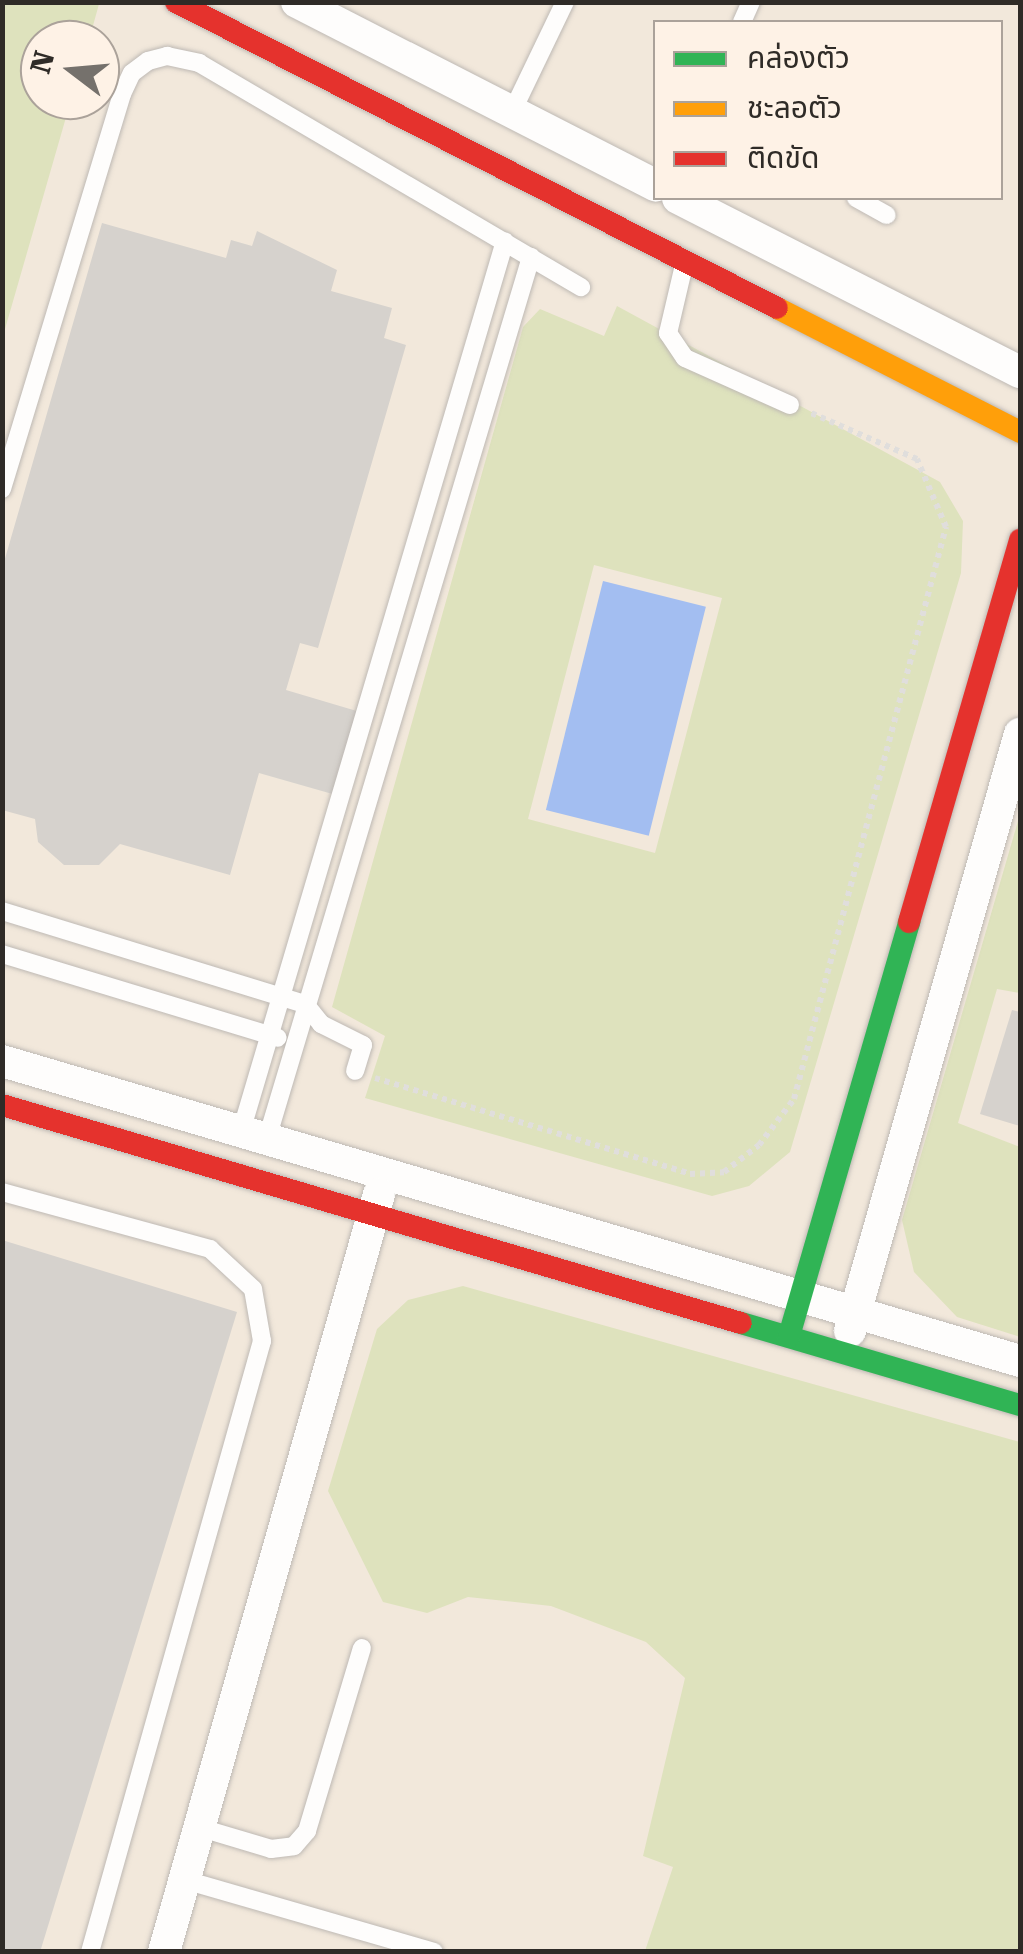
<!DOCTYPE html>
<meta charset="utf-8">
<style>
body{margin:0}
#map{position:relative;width:1023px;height:1954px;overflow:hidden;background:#f8f2ec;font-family:"Roboto Serif","Noto Sans Thai",serif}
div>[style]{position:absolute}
.industrial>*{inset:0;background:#f2e8db}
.green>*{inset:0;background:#dee2bd}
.water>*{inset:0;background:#a3bef1;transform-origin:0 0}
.building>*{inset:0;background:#d6d2cd}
.path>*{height:6px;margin-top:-3px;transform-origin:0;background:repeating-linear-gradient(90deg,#e0dedc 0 5px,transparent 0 10px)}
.roads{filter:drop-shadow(0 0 2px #beb9b4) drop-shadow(0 0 2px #beb9b4)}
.lane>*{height:18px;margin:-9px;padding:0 9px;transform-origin:9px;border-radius:9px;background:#fefdfc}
.street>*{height:32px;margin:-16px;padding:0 16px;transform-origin:16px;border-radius:16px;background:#fefdfc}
.fast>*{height:22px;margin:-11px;padding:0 11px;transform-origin:11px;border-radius:11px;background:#30b455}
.slow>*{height:22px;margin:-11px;padding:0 11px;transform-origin:11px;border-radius:11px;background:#ff9f0a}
.jam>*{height:22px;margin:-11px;padding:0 11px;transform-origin:11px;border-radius:11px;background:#e5322d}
span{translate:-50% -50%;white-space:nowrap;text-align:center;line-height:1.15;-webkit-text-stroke:8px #fef2e6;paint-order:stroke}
.frame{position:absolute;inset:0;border:5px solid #2f2b27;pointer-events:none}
.legend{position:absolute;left:653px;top:20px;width:350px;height:180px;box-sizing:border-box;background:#fef2e6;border:2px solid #aba29a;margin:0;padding:12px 18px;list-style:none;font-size:30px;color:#2f2b27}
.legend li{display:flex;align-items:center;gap:20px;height:50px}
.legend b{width:50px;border:2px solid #aba29a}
.north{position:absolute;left:20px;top:20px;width:100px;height:100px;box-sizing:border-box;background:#fef2e6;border:2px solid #aba29a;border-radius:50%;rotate:286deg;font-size:28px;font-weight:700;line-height:40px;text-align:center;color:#2f2b27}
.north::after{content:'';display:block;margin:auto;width:35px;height:45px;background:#75716c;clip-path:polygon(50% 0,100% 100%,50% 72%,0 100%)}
</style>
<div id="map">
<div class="industrial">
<div style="clip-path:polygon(evenodd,3px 3px,1020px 3px,1020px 1951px,3px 1951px,3px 3px,656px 22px,1000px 22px,1000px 198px,656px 198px,656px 22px,3px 3px,40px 40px,100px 40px,100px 100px,40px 100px,40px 40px)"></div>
</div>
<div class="green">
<div style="clip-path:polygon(3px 2px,99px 4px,89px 40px,40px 40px,40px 100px,71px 100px,3px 336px)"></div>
<div style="clip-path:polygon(evenodd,617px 306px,940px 482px,963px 521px,961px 573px,790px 1152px,749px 1186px,712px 1196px,365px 1098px,385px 1036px,332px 1007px,523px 327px,540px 309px,604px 336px,617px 306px,594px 565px,722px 598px,655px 853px,528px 819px,594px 565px)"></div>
<div style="clip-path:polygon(1020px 814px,1020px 993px,997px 989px,958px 1123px,1020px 1147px,1020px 1337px,957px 1317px,914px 1272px,902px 1220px)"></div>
<div style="clip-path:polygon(463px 1286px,1020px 1442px,1020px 1951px,645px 1951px,673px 1867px,643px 1856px,685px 1678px,646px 1642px,551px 1606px,468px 1597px,427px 1613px,383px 1602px,328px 1491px,377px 1329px,408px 1300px)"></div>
</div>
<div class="water">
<div style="left:603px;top:581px;width:106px;height:236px;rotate:14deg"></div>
</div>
<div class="building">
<div style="clip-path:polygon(102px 223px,226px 258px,231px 240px,252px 246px,257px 231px,337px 270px,331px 291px,392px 308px,384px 338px,406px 345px,318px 648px,300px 643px,286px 690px,360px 712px,336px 795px,259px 773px,230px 875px,120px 844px,99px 865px,64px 865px,38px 842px,35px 819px,2px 810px,2px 569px)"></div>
<div style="clip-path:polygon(1012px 1010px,1020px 1012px,1020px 1126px,980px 1114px)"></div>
<div style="clip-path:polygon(2px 1240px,237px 1312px,40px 1952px,2px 1952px)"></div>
</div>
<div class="path">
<div style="left:375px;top:1078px;width:329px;rotate:16.9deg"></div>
<div style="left:690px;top:1174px;width:34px;rotate:-3deg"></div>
<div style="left:724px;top:1172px;width:44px;rotate:-37.6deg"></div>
<div style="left:759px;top:1145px;width:58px;rotate:-52.7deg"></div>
<div style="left:794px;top:1099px;width:592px;rotate:-75.12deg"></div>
<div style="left:946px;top:527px;width:74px;rotate:-113.1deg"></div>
<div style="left:917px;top:459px;width:116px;rotate:-156.5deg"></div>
</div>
<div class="roads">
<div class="lane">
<div style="left:742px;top:22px;width:22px;rotate:-66deg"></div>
<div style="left:512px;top:112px;width:122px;rotate:-64.3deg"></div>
<div style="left:856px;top:198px;width:35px;rotate:29deg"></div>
<div style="left:684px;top:265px;width:70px;rotate:103.2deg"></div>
<div style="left:668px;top:333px;width:30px;rotate:56deg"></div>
<div style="left:685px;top:358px;width:115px;rotate:24.1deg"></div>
<div style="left:2px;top:489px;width:413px;rotate:-73.1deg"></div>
<div style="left:122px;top:94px;width:23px;rotate:-65deg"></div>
<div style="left:132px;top:73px;width:20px;rotate:-37deg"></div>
<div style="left:148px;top:61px;width:20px;rotate:-15deg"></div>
<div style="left:167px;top:56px;width:33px;rotate:12deg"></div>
<div style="left:199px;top:63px;width:443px;rotate:30.4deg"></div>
<div style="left:2px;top:911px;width:317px;rotate:17.1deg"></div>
<div style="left:305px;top:1004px;width:26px;rotate:51deg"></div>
<div style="left:321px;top:1024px;width:47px;rotate:26.6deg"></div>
<div style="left:363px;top:1045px;width:27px;rotate:107deg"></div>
<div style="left:2px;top:954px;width:288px;rotate:16.9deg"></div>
<div style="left:240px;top:1135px;width:932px;rotate:-73.49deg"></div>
<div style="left:266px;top:1142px;width:924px;rotate:-73.33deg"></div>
<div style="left:2px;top:1192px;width:216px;rotate:15.3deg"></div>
<div style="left:210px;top:1249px;width:59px;rotate:42.9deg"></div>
<div style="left:253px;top:1289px;width:53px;rotate:80.2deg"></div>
<div style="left:262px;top:1341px;width:635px;rotate:105.72deg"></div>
<div style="left:201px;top:1828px;width:73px;rotate:16.7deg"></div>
<div style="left:271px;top:1849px;width:23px;rotate:-7deg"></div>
<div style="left:294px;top:1846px;width:20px;rotate:-49deg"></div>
<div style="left:307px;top:1831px;width:191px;rotate:-73.3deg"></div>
<div style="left:185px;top:1880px;width:259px;rotate:16.1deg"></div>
</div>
<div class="street">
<div style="left:297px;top:2px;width:403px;rotate:27.1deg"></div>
<div style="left:678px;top:198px;width:384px;rotate:27deg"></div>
<div style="left:2px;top:1061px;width:1061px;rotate:16.42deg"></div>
<div style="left:850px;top:1331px;width:621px;rotate:-74.11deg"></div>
<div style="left:164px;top:1952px;width:788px;rotate:-74.16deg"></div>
</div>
<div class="fast">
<div style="left:741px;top:1323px;width:291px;rotate:16.4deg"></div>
<div style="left:789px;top:1336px;width:431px;rotate:-73.8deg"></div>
</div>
<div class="slow">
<div style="left:777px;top:308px;width:273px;rotate:27deg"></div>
</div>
<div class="jam">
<div style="left:176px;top:2px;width:674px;rotate:26.98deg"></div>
<div style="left:909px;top:922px;width:398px;rotate:-73.8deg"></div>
<div style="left:2px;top:1105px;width:770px;rotate:16.44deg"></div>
</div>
</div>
<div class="frame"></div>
<ul class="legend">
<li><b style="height:12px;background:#30b455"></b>คล่องตัว</li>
<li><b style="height:12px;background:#ff9f0a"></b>ชะลอตัว</li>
<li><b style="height:12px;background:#e5322d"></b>ติดขัด</li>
</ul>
<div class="north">N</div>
</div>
